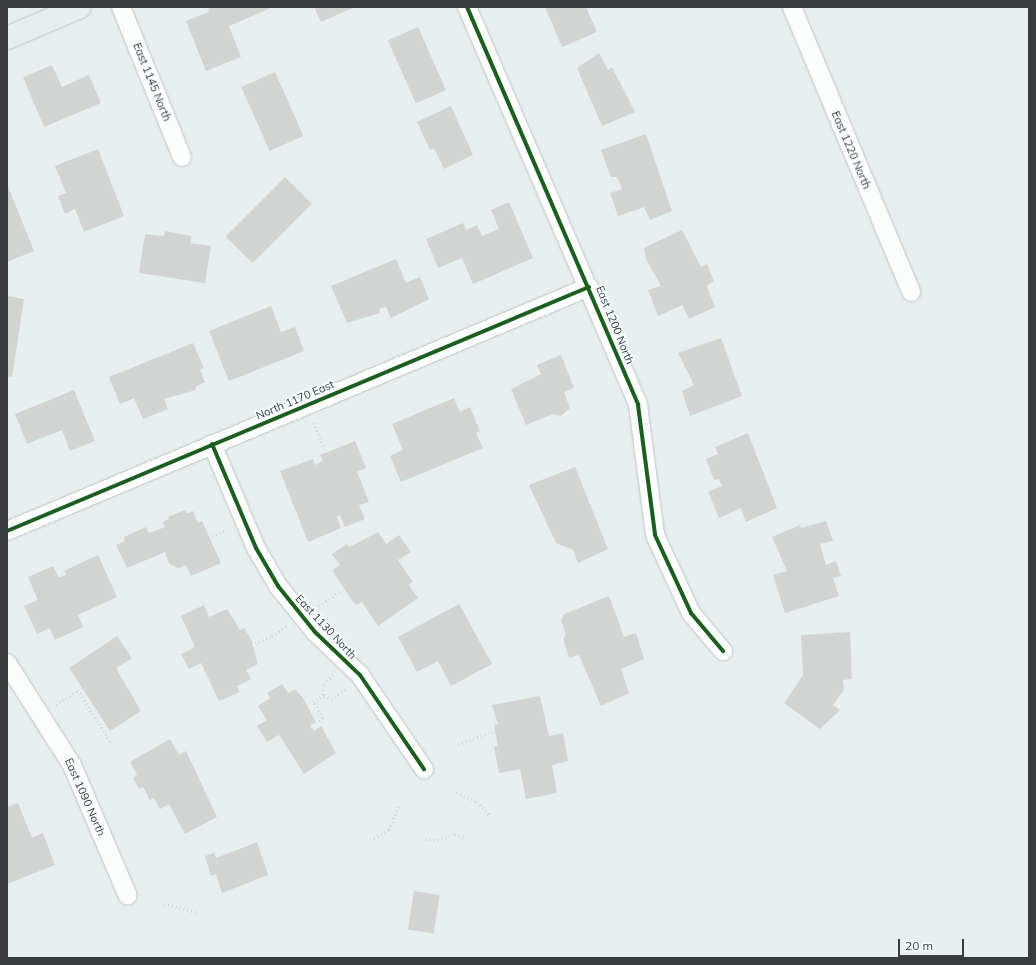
<!DOCTYPE html>
<style>
body{margin:0}
#map{position:relative;width:1036px;height:965px;overflow:hidden;background:#e8eff0;font-family:Mulish,sans-serif}
div>[style]{position:absolute}
.building>*{inset:0;background:#d1d4d3;transform-origin:0 0}
.path>*{height:2.5px;margin-top:-1.25px;transform-origin:0;background:repeating-linear-gradient(90deg,#d5d7d8 0 1px,transparent 0 4px)}
.roads{filter:drop-shadow(0 0 1px #bfc4c5) drop-shadow(0 0 1px #bfc4c5)}
.street>*{height:18px;margin:-9px;padding:0 9px;transform-origin:9px;border-radius:9px;background:#fcfdfd}
.secondary>*{height:22px;margin:-11px;padding:0 11px;transform-origin:11px;border-radius:11px;background:#e9eff0}
.cycleway>*{height:4px;margin:-2px;padding:0 2px;transform-origin:2px;border-radius:2px;background:#1b5e20}
span{translate:-50% -50%;white-space:nowrap;text-align:center;line-height:1.15;-webkit-text-stroke:3.5px #f6fcfe;paint-order:stroke}
.street-label{font-size:11px;color:#383c3e}
.frame{position:absolute;inset:0;border:8px solid #383c3e;pointer-events:none}
.scale{position:absolute;left:898px;top:939px;width:66px;height:18px;box-sizing:border-box;border:2px solid #383c3e;border-top:0;padding-left:5px;font-size:12px;line-height:14px;white-space:nowrap;color:#383c3e;-webkit-text-stroke:3px #f6fcfe;paint-order:stroke}
</style>
<div id="map">
<div class="building">
<div style="clip-path:polygon(208px 7px,268px 7px,269px 9px,229px 26px,241px 57px,206px 71px,186px 21px,209px 12px)"></div>
<div style="clip-path:polygon(314px 7px,355px 7px,321px 22px)"></div>
<div style="clip-path:polygon(545px 7px,586px 7px,597px 32px,562px 47px)"></div>
<div style="left:418px;top:27px;width:69px;height:33px;rotate:66deg"></div>
<div style="clip-path:polygon(599px 53px,608px 70px,612px 67px,635px 112px,602px 126px,577px 68px)"></div>
<div style="clip-path:polygon(52px 65px,62px 87px,89px 75px,101px 103px,44px 127px,23px 77px)"></div>
<div style="left:275px;top:72px;width:70px;height:37px;rotate:66deg"></div>
<div style="clip-path:polygon(451px 106px,473px 155px,444px 169px,434px 148px,430px 150px,417px 122px)"></div>
<div style="clip-path:polygon(646px 134px,672px 211px,650px 220px,644px 207px,618px 216px,610px 193px,622px 189px,617px 177px,611px 177px,601px 150px)"></div>
<div style="clip-path:polygon(98px 149px,124px 216px,84px 232px,75px 209px,65px 214px,58px 196px,66px 193px,55px 166px)"></div>
<div style="left:285px;top:177px;width:38px;height:84px;rotate:45deg"></div>
<div style="clip-path:polygon(7px 184px,34px 251px,7px 262px)"></div>
<div style="clip-path:polygon(509px 202px,533px 258px,473px 284px,462px 258px,438px 268px,426px 239px,463px 223px,466px 230px,477px 225px,482px 236px,499px 229px,491px 210px)"></div>
<div style="clip-path:polygon(682px 230px,701px 267px,707px 264px,714px 281px,707px 286px,715px 307px,689px 319px,682px 305px,658px 316px,648px 290px,661px 286px,646px 259px,644px 248px)"></div>
<div style="clip-path:polygon(165px 231px,192px 236px,190px 243px,211px 246px,205px 283px,139px 273px,145px 234px,164px 236px)"></div>
<div style="clip-path:polygon(396px 259px,406px 283px,420px 277px,429px 299px,391px 318px,386px 307px,379px 309px,380px 313px,347px 323px,331px 286px)"></div>
<div style="clip-path:polygon(7px 296px,24px 299px,12px 377px,7px 376px)"></div>
<div style="clip-path:polygon(271px 306px,281px 332px,295px 327px,304px 351px,229px 381px,209px 331px)"></div>
<div style="clip-path:polygon(721px 338px,742px 396px,690px 416px,682px 391px,694px 385px,678px 353px)"></div>
<div style="clip-path:polygon(193px 343px,204px 368px,200px 369px,205px 382px,195px 387px,196px 390px,164px 399px,168px 409px,143px 419px,134px 398px,120px 404px,109px 377px)"></div>
<div style="clip-path:polygon(561px 355px,574px 388px,564px 392px,570px 408px,561px 416px,553px 414px,526px 425px,511px 389px,541px 374px,537px 365px)"></div>
<div style="clip-path:polygon(74px 390px,95px 441px,70px 451px,62px 430px,27px 444px,15px 414px)"></div>
<div style="clip-path:polygon(454px 398px,460px 412px,470px 407px,480px 431px,476px 433px,483px 448px,401px 482px,390px 456px,403px 450px,392px 424px)"></div>
<div style="clip-path:polygon(748px 433px,777px 508px,746px 522px,741px 508px,719px 518px,708px 492px,722px 486px,719px 479px,714px 480px,706px 459px,718px 454px,715px 447px)"></div>
<div style="clip-path:polygon(355px 441px,366px 468px,357px 472px,369px 502px,359px 505px,365px 519px,345px 527px,340px 515px,337px 517px,341px 528px,308px 542px,280px 471px,313px 459px,315px 465px,323px 461px,320px 455px)"></div>
<div style="clip-path:polygon(575px 467px,608px 549px,578px 563px,573px 550px,556px 543px,529px 485px)"></div>
<div style="clip-path:polygon(185px 510px,187px 514px,193px 511px,198px 523px,202px 521px,221px 563px,191px 576px,186px 565px,178px 568px,169px 564px,165px 552px,127px 568px,116px 545px,125px 541px,124px 537px,146px 527px,149px 533px,165px 527px,163px 522px,169px 519px,168px 517px)"></div>
<div style="clip-path:polygon(826px 521px,833px 541px,820px 544px,826px 565px,836px 561px,841px 576px,833px 578px,839px 596px,785px 613px,773px 575px,787px 571px,772px 537px,800px 525px,801px 528px)"></div>
<div style="clip-path:polygon(378px 532px,386px 544px,399px 535px,411px 552px,398px 560px,413px 582px,409px 585px,418px 598px,378px 626px,362px 602px,357px 605px,353px 602px,335px 575px,333px 570px,340px 565px,332px 554px,347px 544px,349px 547px)"></div>
<div style="clip-path:polygon(98px 555px,117px 597px,78px 615px,83px 627px,55px 640px,50px 628px,37px 634px,24px 606px,38px 600px,28px 577px,53px 566px,59px 578px,66px 575px,64px 571px)"></div>
<div style="clip-path:polygon(609px 596px,624px 637px,636px 633px,644px 659px,621px 669px,629px 693px,601px 706px,579px 655px,569px 658px,563px 639px,566px 634px,561px 621px,564px 614px)"></div>
<div style="clip-path:polygon(459px 604px,492px 664px,451px 686px,438px 661px,417px 672px,398px 637px)"></div>
<div style="clip-path:polygon(204px 605px,209px 617px,227px 609px,240px 630px,244px 628px,251px 639px,258px 664px,246px 670px,251px 679px,237px 686px,240px 692px,219px 701px,201px 663px,189px 669px,181px 654px,195px 647px,181px 616px)"></div>
<div style="clip-path:polygon(850px 632px,852px 679px,843px 680px,844px 690px,833px 705px,840px 710px,820px 729px,784px 703px,803px 675px,801px 635px)"></div>
<div style="clip-path:polygon(117px 636px,132px 658px,116px 668px,141px 711px,110px 731px,69px 668px)"></div>
<div style="clip-path:polygon(282px 684px,288px 693px,295px 689px,303px 698px,316px 722px,310px 726px,314px 731px,321px 726px,336px 753px,304px 774px,279px 735px,267px 742px,257px 726px,267px 720px,258px 706px,270px 698px,267px 693px)"></div>
<div style="clip-path:polygon(540px 696px,549px 736px,563px 733px,568px 761px,552px 765px,557px 793px,526px 799px,520px 769px,499px 773px,494px 746px,498px 746px,494px 725px,498px 724px,492px 705px)"></div>
<div style="clip-path:polygon(170px 739px,179px 755px,186px 751px,217px 817px,185px 834px,169px 804px,160px 809px,154px 798px,150px 800px,143px 787px,139px 789px,133px 778px,137px 775px,130px 762px)"></div>
<div style="clip-path:polygon(18px 803px,32px 838px,43px 833px,55px 865px,7px 884px,7px 807px)"></div>
<div style="clip-path:polygon(257px 842px,268px 875px,222px 893px,216px 874px,211px 876px,205px 856px,214px 853px,216px 858px)"></div>
<div style="left:414px;top:891px;width:26px;height:39px;rotate:9deg"></div>
</div>
<div class="path">
<div style="left:314px;top:423px;width:29px;rotate:68deg"></div>
<div style="left:212px;top:536px;width:15px;rotate:-23deg"></div>
<div style="left:319px;top:606px;width:27px;rotate:-36deg"></div>
<div style="left:255px;top:643px;width:18px;rotate:-22deg"></div>
<div style="left:272px;top:636px;width:17px;rotate:-36deg"></div>
<div style="left:333px;top:675px;width:15px;rotate:132deg"></div>
<div style="left:323px;top:686px;width:10px;rotate:84deg"></div>
<div style="left:324px;top:696px;width:8px;rotate:23deg"></div>
<div style="left:331px;top:699px;width:17px;rotate:-33deg"></div>
<div style="left:56px;top:705px;width:27px;rotate:-34deg"></div>
<div style="left:78px;top:690px;width:64px;rotate:57.8deg"></div>
<div style="left:319px;top:721px;width:5px;rotate:-37deg"></div>
<div style="left:323px;top:718px;width:19px;rotate:-122deg"></div>
<div style="left:313px;top:702px;width:13px;rotate:-32deg"></div>
<div style="left:458px;top:744px;width:37px;rotate:-20deg"></div>
<div style="left:457px;top:792px;width:22px;rotate:27deg"></div>
<div style="left:477px;top:802px;width:20px;rotate:45deg"></div>
<div style="left:426px;top:839px;width:12px;rotate:5deg"></div>
<div style="left:438px;top:840px;width:18px;rotate:-19deg"></div>
<div style="left:455px;top:834px;width:11px;rotate:22deg"></div>
<div style="left:370px;top:840px;width:21px;rotate:-28deg"></div>
<div style="left:389px;top:830px;width:26px;rotate:-69deg"></div>
<div style="left:164px;top:904px;width:34px;rotate:14deg"></div>
</div>
<div class="roads">
<div class="street">
<div style="left:121px;top:7px;width:162px;rotate:67.9deg"></div>
<div style="left:467px;top:7px;width:433px;rotate:66.7deg"></div>
<div style="left:638px;top:405px;width:131px;rotate:82.5deg"></div>
<div style="left:655px;top:535px;width:86px;rotate:65.2deg"></div>
<div style="left:691px;top:613px;width:50px;rotate:49.9deg"></div>
<div style="left:792px;top:7px;width:309px;rotate:67.3deg"></div>
<div style="left:212px;top:444px;width:113px;rotate:67.1deg"></div>
<div style="left:256px;top:548px;width:44px;rotate:59.9deg"></div>
<div style="left:278px;top:586px;width:59px;rotate:51.2deg"></div>
<div style="left:315px;top:632px;width:62px;rotate:43.7deg"></div>
<div style="left:360px;top:675px;width:114px;rotate:55.8deg"></div>
<div style="left:7px;top:531px;width:631px;rotate:-22.75deg"></div>
<div style="left:7px;top:663px;width:121px;rotate:57.5deg"></div>
<div style="left:72px;top:765px;width:142px;rotate:66.9deg"></div>
</div>
<div class="secondary">
<div style="left:7px;top:38px;width:79px;rotate:-23deg"></div>
</div>
</div>
<div class="cycleway">
<div style="left:467px;top:7px;width:433px;rotate:66.7deg"></div>
<div style="left:638px;top:405px;width:131px;rotate:82.5deg"></div>
<div style="left:655px;top:535px;width:86px;rotate:65.2deg"></div>
<div style="left:691px;top:613px;width:50px;rotate:49.9deg"></div>
<div style="left:212px;top:444px;width:113px;rotate:67.1deg"></div>
<div style="left:256px;top:548px;width:44px;rotate:59.9deg"></div>
<div style="left:278px;top:586px;width:59px;rotate:51.2deg"></div>
<div style="left:315px;top:632px;width:62px;rotate:43.7deg"></div>
<div style="left:360px;top:675px;width:114px;rotate:55.8deg"></div>
<div style="left:7px;top:531px;width:631px;rotate:-22.75deg"></div>
</div>
<div class="street-label">
<span style="left:152px;top:82px;rotate:68deg">East 1145 North</span>
<span style="left:851px;top:150px;rotate:67deg">East 1220 North</span>
<span style="left:615px;top:325px;rotate:68deg">East 1200 North</span>
<span style="left:295px;top:400px;rotate:-23deg">North 1170 East</span>
<span style="left:326px;top:627px;rotate:47deg">East 1130 North</span>
<span style="left:85px;top:797px;rotate:66deg">East 1090 North</span>
</div>
<div class="frame"></div>
<div class="scale">20 m</div>
</div>
